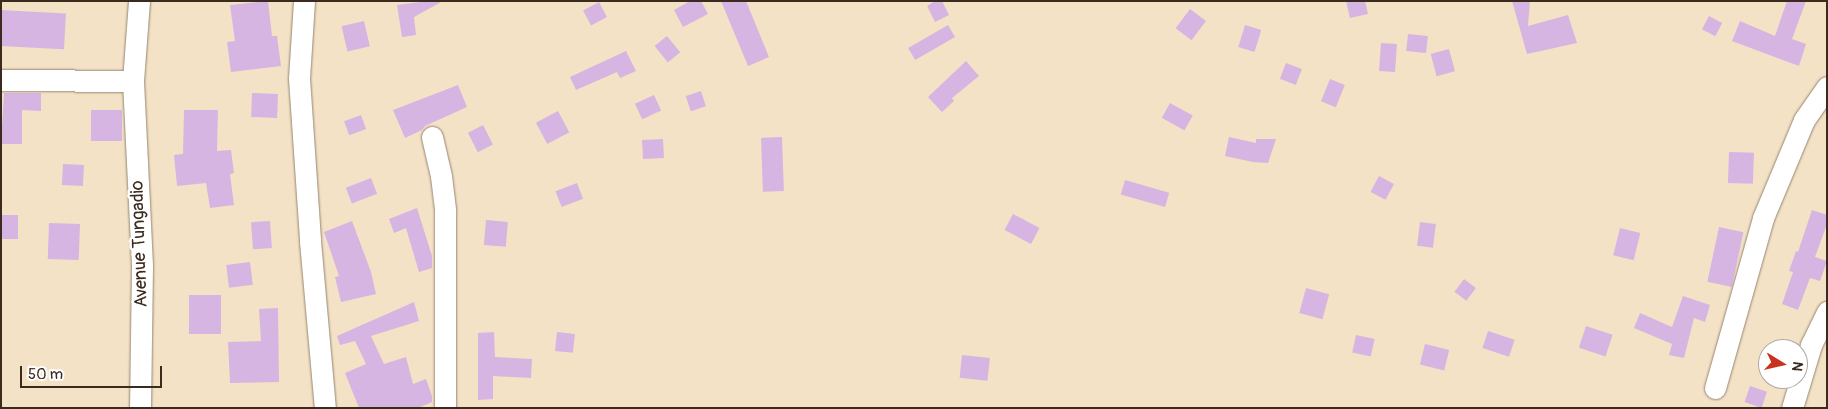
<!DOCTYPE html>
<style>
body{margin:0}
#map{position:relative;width:1828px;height:409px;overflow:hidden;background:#f3e2c6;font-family:Pangolin,sans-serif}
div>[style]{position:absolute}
.building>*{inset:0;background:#d7b5e2;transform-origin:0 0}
.roads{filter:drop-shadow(0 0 1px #978672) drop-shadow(0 0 1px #978672)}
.street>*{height:21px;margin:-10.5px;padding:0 10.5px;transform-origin:10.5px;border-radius:10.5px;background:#fff}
span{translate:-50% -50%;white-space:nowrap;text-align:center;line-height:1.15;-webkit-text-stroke:5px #fff;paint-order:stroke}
.street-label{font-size:18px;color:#3b2a1e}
.frame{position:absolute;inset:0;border:2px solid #3b2a1e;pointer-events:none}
.north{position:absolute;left:1758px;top:339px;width:50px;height:50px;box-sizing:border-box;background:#fff;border:1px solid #b1aaa5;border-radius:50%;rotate:99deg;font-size:14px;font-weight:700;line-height:20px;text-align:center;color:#3b2a1e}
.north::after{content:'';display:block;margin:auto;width:18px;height:22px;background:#c8321e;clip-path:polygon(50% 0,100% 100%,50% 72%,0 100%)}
.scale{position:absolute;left:20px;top:366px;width:142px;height:22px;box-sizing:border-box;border:2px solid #3b2a1e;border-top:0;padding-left:6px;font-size:15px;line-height:18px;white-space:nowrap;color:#3b2a1e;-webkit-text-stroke:4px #fff;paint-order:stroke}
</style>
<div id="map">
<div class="building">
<div style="clip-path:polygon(268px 1px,272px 36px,277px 36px,281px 66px,231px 72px,227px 42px,235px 41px,230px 5px)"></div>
<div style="clip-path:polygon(428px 1px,443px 1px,414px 17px,416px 35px,402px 37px,397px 5px)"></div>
<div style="clip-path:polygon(690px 1px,701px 1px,708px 14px,683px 27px,674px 10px)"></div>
<div style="clip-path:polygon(721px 1px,746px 1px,769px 57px,748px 66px)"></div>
<div style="clip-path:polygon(935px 1px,942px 1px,949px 15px,935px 22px,927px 6px)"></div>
<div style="clip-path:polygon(1346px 1px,1365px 1px,1368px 14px,1350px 18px)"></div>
<div style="clip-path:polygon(1512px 1px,1530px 1px,1528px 26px,1568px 15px,1577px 43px,1527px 54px)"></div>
<div style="clip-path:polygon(1787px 1px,1806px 1px,1792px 39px,1806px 44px,1799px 66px,1732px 41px,1740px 21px,1775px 36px)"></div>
<div style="left:599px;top:2px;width:17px;height:18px;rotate:62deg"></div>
<div style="left:1190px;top:9px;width:20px;height:24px;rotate:37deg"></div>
<div style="left:1px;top:10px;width:65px;height:36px;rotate:3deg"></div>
<div style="left:1709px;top:16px;width:15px;height:15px;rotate:28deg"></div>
<div style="left:364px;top:21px;width:26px;height:23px;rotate:77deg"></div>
<div style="left:948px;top:25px;width:14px;height:46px;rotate:60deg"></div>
<div style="left:1245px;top:25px;width:17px;height:23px;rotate:17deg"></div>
<div style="left:1408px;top:34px;width:20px;height:17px;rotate:6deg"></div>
<div style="left:667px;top:36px;width:21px;height:16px;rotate:51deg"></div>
<div style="left:1381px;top:43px;width:16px;height:28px;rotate:4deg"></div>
<div style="left:1449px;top:49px;width:23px;height:19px;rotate:75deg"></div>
<div style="clip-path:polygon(626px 51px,636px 71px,620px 78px,617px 72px,576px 90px,570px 77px)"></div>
<div style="clip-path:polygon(966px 61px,979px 76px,952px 98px,954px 101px,942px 112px,928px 97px)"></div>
<div style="left:1286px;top:63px;width:17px;height:17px;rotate:21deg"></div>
<div style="left:1330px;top:79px;width:16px;height:24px;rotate:22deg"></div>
<div style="clip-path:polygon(458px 85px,467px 107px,425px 126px,422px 130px,405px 138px,393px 110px)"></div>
<div style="left:701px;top:91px;width:16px;height:16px;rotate:72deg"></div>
<div style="clip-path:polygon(4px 93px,41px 93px,41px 111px,22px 110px,22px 144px,1px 144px)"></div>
<div style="left:252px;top:93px;width:26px;height:24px;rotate:2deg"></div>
<div style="left:654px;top:95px;width:17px;height:21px;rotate:65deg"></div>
<div style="left:1170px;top:103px;width:26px;height:17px;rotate:29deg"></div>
<div style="left:91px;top:110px;width:31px;height:31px"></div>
<div style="clip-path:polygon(184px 110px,218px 110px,217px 151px,231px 150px,234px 173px,230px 174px,234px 205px,210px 208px,206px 183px,177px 186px,174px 155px,183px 154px)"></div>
<div style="left:558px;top:111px;width:24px;height:25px;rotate:62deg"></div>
<div style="left:361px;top:115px;width:15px;height:18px;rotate:70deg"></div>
<div style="left:483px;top:125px;width:22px;height:17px;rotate:63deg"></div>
<div style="left:782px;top:137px;width:54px;height:21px;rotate:88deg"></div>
<div style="clip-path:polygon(1229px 137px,1256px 143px,1256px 139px,1276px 139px,1268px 163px,1253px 162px,1225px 156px)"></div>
<div style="left:663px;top:139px;width:19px;height:21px;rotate:87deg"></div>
<div style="left:1729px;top:152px;width:25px;height:31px;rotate:2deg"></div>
<div style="left:63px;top:164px;width:21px;height:21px;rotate:3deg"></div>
<div style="left:1379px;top:176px;width:17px;height:18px;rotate:28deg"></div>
<div style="left:371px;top:178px;width:17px;height:27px;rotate:69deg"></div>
<div style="left:1125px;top:180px;width:46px;height:15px;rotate:16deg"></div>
<div style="left:577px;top:183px;width:17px;height:23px;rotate:69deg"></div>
<div style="clip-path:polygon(417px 208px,432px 256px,432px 268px,419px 272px,406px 228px,394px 233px,389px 219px)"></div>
<div style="clip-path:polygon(1812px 210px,1827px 215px,1827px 224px,1815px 257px,1827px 261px,1820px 281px,1810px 278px,1798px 310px,1782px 304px,1793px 272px,1789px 271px,1796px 251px,1798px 252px)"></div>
<div style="left:1013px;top:214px;width:30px;height:18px;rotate:28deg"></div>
<div style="left:1px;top:215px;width:17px;height:24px"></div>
<div style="left:486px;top:220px;width:22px;height:25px;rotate:5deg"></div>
<div style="left:270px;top:221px;width:27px;height:19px;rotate:86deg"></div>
<div style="clip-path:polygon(352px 221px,371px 272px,376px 294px,341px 302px,335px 277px,339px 276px,324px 232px)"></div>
<div style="left:1420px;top:222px;width:16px;height:24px;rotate:7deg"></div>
<div style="left:49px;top:223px;width:31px;height:36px;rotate:2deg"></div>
<div style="left:1719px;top:227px;width:25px;height:56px;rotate:12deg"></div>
<div style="left:1620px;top:228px;width:21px;height:28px;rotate:14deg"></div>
<div style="left:250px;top:262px;width:23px;height:24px;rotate:83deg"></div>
<div style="left:1464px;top:279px;width:15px;height:16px;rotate:37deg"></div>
<div style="left:1306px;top:288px;width:24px;height:26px;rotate:15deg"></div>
<div style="left:189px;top:295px;width:32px;height:39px"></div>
<div style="clip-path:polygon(1683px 296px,1710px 305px,1705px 322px,1694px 318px,1684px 358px,1669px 355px,1672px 344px,1634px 328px,1640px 313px,1672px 327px)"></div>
<div style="clip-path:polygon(414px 302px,419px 321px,371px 336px,384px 364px,406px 357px,413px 384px,426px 379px,432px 396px,432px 402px,418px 408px,359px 408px,345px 373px,366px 364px,355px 341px,340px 345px,337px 336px)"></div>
<div style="clip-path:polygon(278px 308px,279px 382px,230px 383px,228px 342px,261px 341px,259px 309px)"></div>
<div style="left:1586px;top:326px;width:28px;height:23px;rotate:18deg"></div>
<div style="left:1488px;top:331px;width:28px;height:18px;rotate:18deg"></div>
<div style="clip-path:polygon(494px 332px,495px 357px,532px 359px,531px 378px,493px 376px,493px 399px,478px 400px,478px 333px)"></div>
<div style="left:557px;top:332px;width:18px;height:19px;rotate:6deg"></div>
<div style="left:1356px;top:335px;width:19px;height:18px;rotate:12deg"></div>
<div style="left:1425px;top:344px;width:25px;height:21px;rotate:14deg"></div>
<div style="left:962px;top:355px;width:28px;height:23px;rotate:6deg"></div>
<div style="left:1750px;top:386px;width:18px;height:17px;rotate:19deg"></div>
</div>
<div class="roads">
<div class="street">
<div style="left:139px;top:1px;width:80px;rotate:94.3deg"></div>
<div style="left:133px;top:81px;width:185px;rotate:87.2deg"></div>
<div style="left:142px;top:266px;width:142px;rotate:90.8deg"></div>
<div style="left:304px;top:1px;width:77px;rotate:93.7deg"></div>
<div style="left:299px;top:78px;width:163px;rotate:86.1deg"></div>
<div style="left:310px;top:241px;width:168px;rotate:84.9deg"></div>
<div style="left:1px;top:80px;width:132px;rotate:0.4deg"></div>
<div style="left:432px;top:137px;width:40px;rotate:77deg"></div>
<div style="left:441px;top:176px;width:35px;rotate:83deg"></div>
<div style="left:445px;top:211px;width:197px;rotate:90deg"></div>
<div style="left:1715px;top:388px;width:177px;rotate:-74.2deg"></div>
<div style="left:1763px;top:218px;width:106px;rotate:-67.3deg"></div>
<div style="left:1804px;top:120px;width:40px;rotate:-55.1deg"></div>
<div style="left:1792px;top:408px;width:66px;rotate:-73.2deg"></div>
<div style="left:1811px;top:345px;width:37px;rotate:-64deg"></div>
</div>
</div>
<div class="street-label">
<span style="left:140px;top:244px;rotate:-92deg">Avenue Tungadio</span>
</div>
<div class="frame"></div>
<div class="north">N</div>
<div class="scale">50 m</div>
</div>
